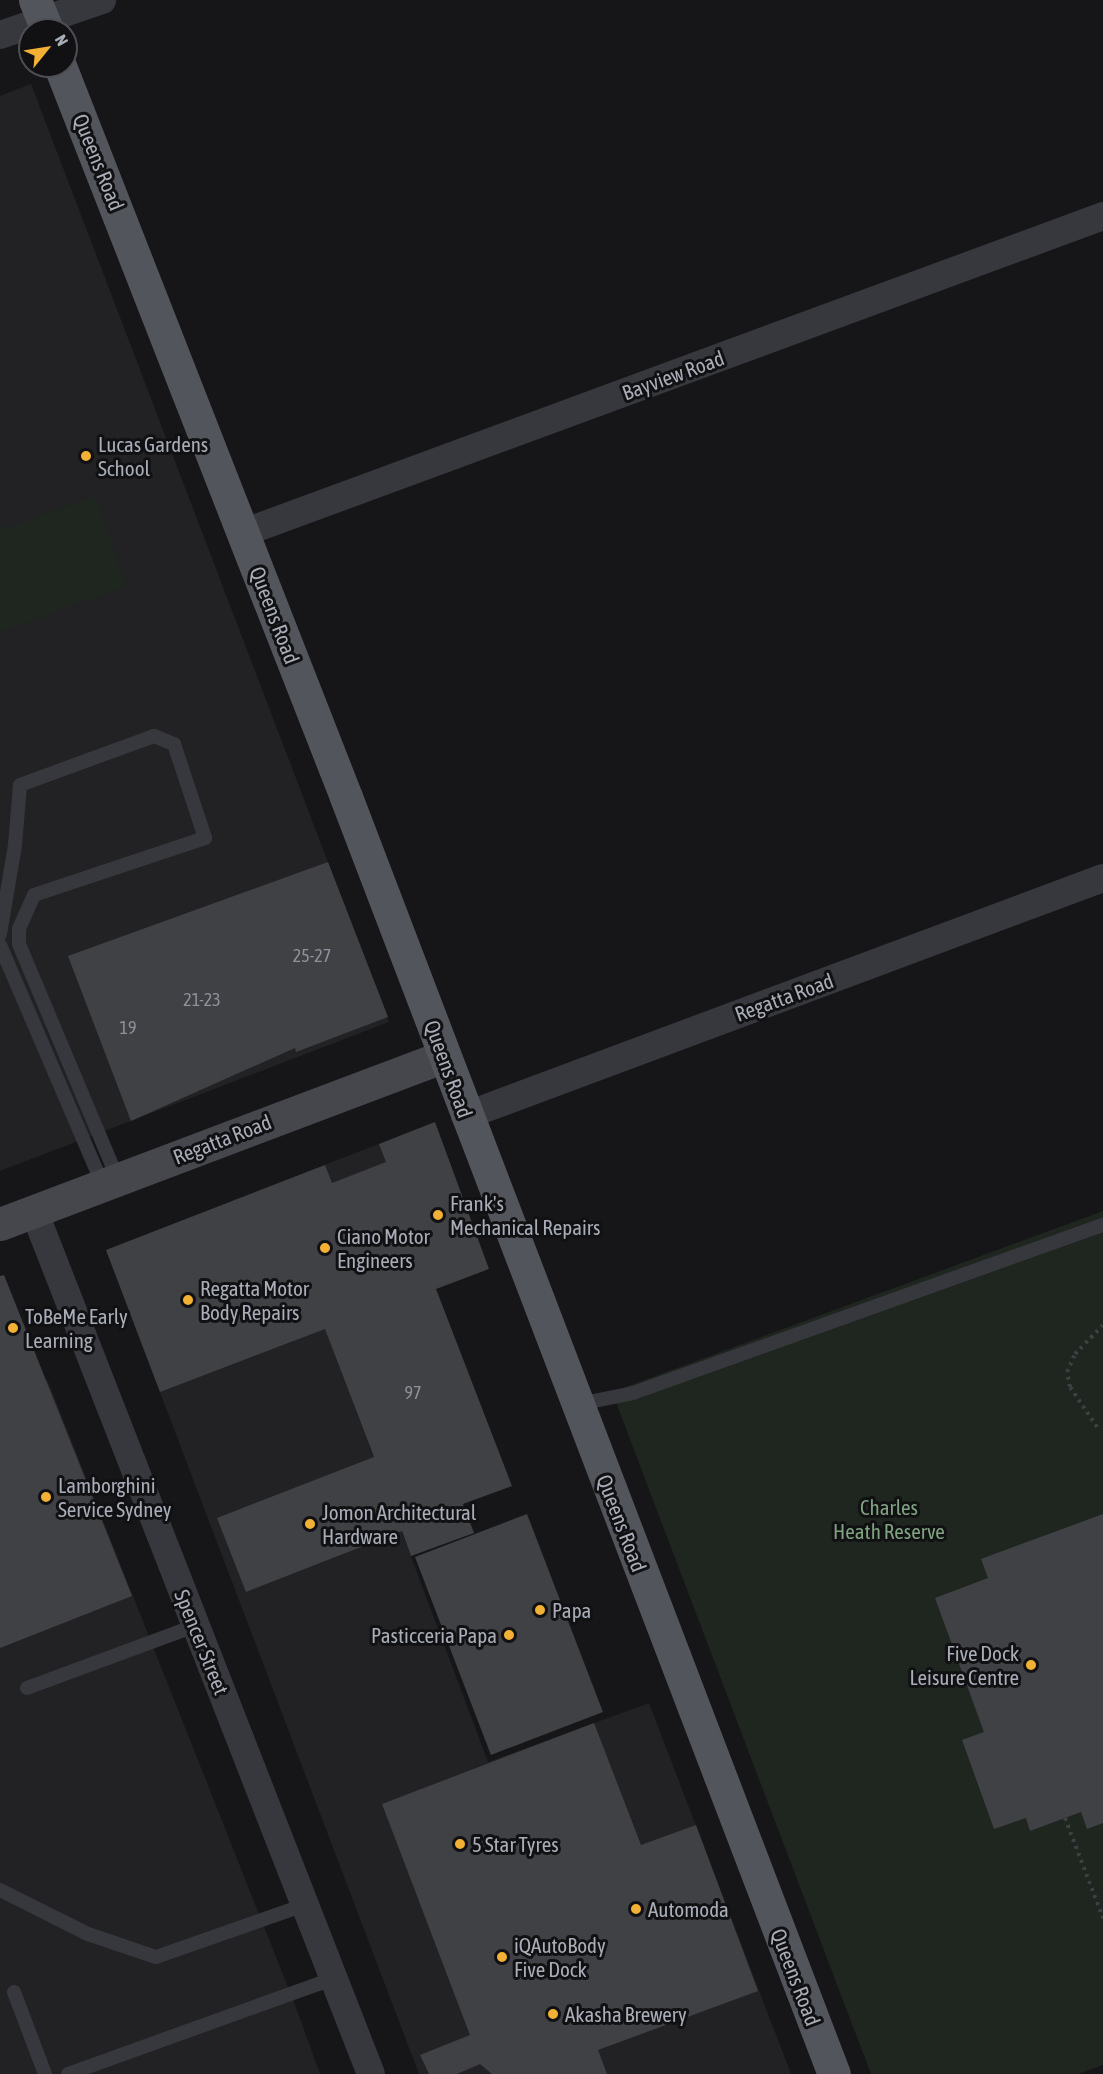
<!DOCTYPE html>
<style>
body{margin:0}
#map{position:relative;width:1103px;height:2074px;overflow:hidden;background:#161618;font-family:"Asap Condensed",sans-serif}
div>[style]{position:absolute}
.built>*{inset:0;background:#222225}
.green>*{inset:0;background:#1e261f}
.building>*{inset:0;background:#404145;transform-origin:0 0}
.path>*{height:4px;margin-top:-2px;transform-origin:0;background:repeating-linear-gradient(90deg,#3d3f44 0 3px,transparent 0 7.5px)}
.lane>*{height:14px;margin:-7px;padding:0 7px;transform-origin:7px;border-radius:7px;background:#37383d}
.street>*{height:28px;margin:-14px;padding:0 14px;transform-origin:14px;border-radius:14px;background:#37383d}
.secondary>*{height:33px;margin:-16.5px;padding:0 16.5px;transform-origin:16.5px;border-radius:16.5px;background:#45474d}
.primary>*{height:33px;margin:-16.5px;padding:0 16.5px;transform-origin:16.5px;border-radius:16.5px;background:#53555c}
.dots>*{width:16px;height:16px;translate:-50% -50%;box-sizing:border-box;border:3px solid #111113;border-radius:50%}
span{translate:-50% -50%;white-space:nowrap;text-align:center;line-height:1.15;-webkit-text-stroke:6px #111113;paint-order:stroke}
.number-label{font-size:18px;color:#8e929b}
.number-label span{-webkit-text-stroke-width:0}
.street-label{font-size:21px;color:#a8adb8}
.poi-label{font-size:21px;color:#a8adb8}
.left{translate:0 -50%;text-align:left}
.right{translate:-100% -50%;text-align:right}
.park-label{font-size:21px;color:#7fa381}
.north{position:absolute;left:18px;top:18px;width:60px;height:60px;box-sizing:border-box;background:#111113;border:2px solid #4d4f55;border-radius:50%;rotate:60deg;font-size:16px;font-weight:700;line-height:24px;text-align:center;color:#a8adb8}
.north::after{content:'';display:block;margin:auto;width:21px;height:27px;background:#f2b134;clip-path:polygon(50% 0,100% 100%,50% 72%,0 100%)}
</style>
<div id="map">
<div class="built">
<div style="clip-path:polygon(31px 84px,389px 1022px,0 1171px,0 96px)"></div>
<div style="clip-path:polygon(435px 1122px,326px 1330px,488px 1762px,649px 1703px,791px 2074px,419px 2074px,106px 1250px)"></div>
<div style="clip-path:polygon(47px 1379px,297px 2010px,320px 2074px,0 2074px,0 1398px)"></div>
</div>
<div class="green">
<div style="clip-path:polygon(95px 496px,127px 586px,0 632px,0 530px)"></div>
<div style="clip-path:polygon(1103px 1211px,1103px 2065px,1078px 2074px,871px 2074px,612px 1392px)"></div>
</div>
<div class="building">
<div style="clip-path:polygon(328px 862px,388px 1017px,296px 1052px,295px 1048px,131px 1121px,68px 956px)"></div>
<div style="clip-path:polygon(435px 1122px,489px 1269px,436px 1289px,512px 1486px,463px 1504px,474px 1533px,411px 1556px,402px 1531px,246px 1592px,217px 1518px,374px 1457px,325px 1329px,160px 1392px,106px 1250px,325px 1165px,332px 1183px,386px 1162px,379px 1144px)"></div>
<div style="clip-path:polygon(4px 1275px,132px 1596px,0 1648px,0 1276px)"></div>
<div style="left:527px;top:1514px;width:212px;height:120px;rotate:69deg"></div>
<div style="clip-path:polygon(1103px 1514px,1103px 1823px,1087px 1829px,1081px 1812px,1030px 1831px,1026px 1818px,994px 1829px,962px 1740px,984px 1732px,935px 1598px,988px 1578px,981px 1559px)"></div>
<div style="clip-path:polygon(594px 1723px,641px 1845px,696px 1825px,758px 1991px,598px 2050px,607px 2074px,492px 2074px,480px 2064px,457px 2074px,429px 2074px,420px 2055px,470px 2035px,382px 1804px)"></div>
</div>
<div class="path">
<div style="left:1097px;top:1427px;width:48px;rotate:-124deg"></div>
<div style="left:1070px;top:1387px;width:15px;rotate:-101deg"></div>
<div style="left:1067px;top:1372px;width:20px;rotate:-66deg"></div>
<div style="left:1075px;top:1354px;width:40px;rotate:-46deg"></div>
<div style="left:1065px;top:1818px;width:107px;rotate:69.2deg"></div>
</div>
<div class="lane">
<div style="left:0;top:934px;width:90px;rotate:-80.4deg"></div>
<div style="left:15px;top:845px;width:60px;rotate:-85.2deg"></div>
<div style="left:20px;top:785px;width:143px;rotate:-20.1deg"></div>
<div style="left:154px;top:736px;width:22px;rotate:22deg"></div>
<div style="left:174px;top:744px;width:99px;rotate:71.7deg"></div>
<div style="left:205px;top:838px;width:180px;rotate:161.6deg"></div>
<div style="left:34px;top:895px;width:36px;rotate:114deg"></div>
<div style="left:19px;top:928px;width:16px;rotate:90deg"></div>
<div style="left:19px;top:944px;width:255px;rotate:67.2deg"></div>
<div style="left:0;top:945px;width:261px;rotate:66.8deg"></div>
<div style="left:579px;top:1404px;width:55px;rotate:-11.5deg"></div>
<div style="left:633px;top:1393px;width:499px;rotate:-19.7deg"></div>
<div style="left:27px;top:1688px;width:179px;rotate:-20.3deg"></div>
<div style="left:0;top:1890px;width:98px;rotate:26.6deg"></div>
<div style="left:88px;top:1934px;width:72px;rotate:18.7deg"></div>
<div style="left:156px;top:1957px;width:160px;rotate:-19.3deg"></div>
<div style="left:14px;top:1992px;width:88px;rotate:69.3deg"></div>
<div style="left:68px;top:2074px;width:284px;rotate:-19.8deg"></div>
</div>
<div class="street">
<div style="left:0;top:35px;width:108px;rotate:-18.9deg"></div>
<div style="left:243px;top:533px;width:917px;rotate:-20.23deg"></div>
<div style="left:465px;top:1116px;width:681px;rotate:-20.46deg"></div>
<div style="left:34px;top:1211px;width:926px;rotate:68.67deg"></div>
</div>
<div class="secondary">
<div style="left:0;top:1224px;width:475px;rotate:-20.7deg"></div>
</div>
<div class="primary">
<div style="left:35px;top:0;width:32px;rotate:68deg"></div>
<div style="left:60px;top:66px;width:785px;rotate:68.63deg"></div>
<div style="left:346px;top:797px;width:1367px;rotate:69.09deg"></div>
</div>
<div class="dots">
<div style="left:86px;top:456px;background:#f2b134"></div>
<div style="left:438px;top:1215px;background:#f2b134"></div>
<div style="left:325px;top:1248px;background:#f2b134"></div>
<div style="left:188px;top:1300px;background:#f2b134"></div>
<div style="left:13px;top:1328px;background:#f2b134"></div>
<div style="left:46px;top:1497px;background:#f2b134"></div>
<div style="left:310px;top:1524px;background:#f2b134"></div>
<div style="left:540px;top:1610px;background:#f2b134"></div>
<div style="left:509px;top:1635px;background:#f2b134"></div>
<div style="left:1031px;top:1665px;background:#f2b134"></div>
<div style="left:460px;top:1844px;background:#f2b134"></div>
<div style="left:636px;top:1909px;background:#f2b134"></div>
<div style="left:502px;top:1957px;background:#f2b134"></div>
<div style="left:553px;top:2014px;background:#f2b134"></div>
</div>
<div class="number-label">
<span style="left:312px;top:956px">25-27</span>
<span style="left:202px;top:1000px">21-23</span>
<span style="left:128px;top:1028px">19</span>
<span style="left:413px;top:1393px">97</span>
</div>
<div class="street-label">
<span style="left:99px;top:162px;rotate:68deg">Queens Road</span>
<span style="left:673px;top:375px;rotate:-20deg">Bayview Road</span>
<span style="left:275px;top:615px;rotate:69deg">Queens Road</span>
<span style="left:784px;top:997px;rotate:-20deg">Regatta Road</span>
<span style="left:449px;top:1069px;rotate:70deg">Queens Road</span>
<span style="left:222px;top:1139px;rotate:-21deg">Regatta Road</span>
<span style="left:622px;top:1523px;rotate:69deg">Queens Road</span>
<span style="left:202px;top:1642px;rotate:68deg">Spencer Street</span>
<span style="left:796px;top:1977px;rotate:69deg">Queens Road</span>
</div>
<div class="poi-label">
<span class="left" style="left:98px;top:456px">Lucas Gardens<br>School</span>
<span class="left" style="left:450px;top:1215px">Frank's<br>Mechanical Repairs</span>
<span class="left" style="left:337px;top:1248px">Ciano Motor<br>Engineers</span>
<span class="left" style="left:200px;top:1300px">Regatta Motor<br>Body Repairs</span>
<span class="left" style="left:25px;top:1328px">ToBeMe Early<br>Learning</span>
<span class="left" style="left:58px;top:1497px">Lamborghini<br>Service Sydney</span>
<span class="left" style="left:322px;top:1524px">Jomon Architectural<br>Hardware</span>
<span class="left" style="left:552px;top:1610px">Papa</span>
<span class="right" style="left:497px;top:1635px">Pasticceria Papa</span>
<span class="right" style="left:1019px;top:1665px">Five Dock<br>Leisure Centre</span>
<span class="left" style="left:472px;top:1844px">5 Star Tyres</span>
<span class="left" style="left:648px;top:1909px">Automoda</span>
<span class="left" style="left:514px;top:1957px">iQAutoBody<br>Five Dock</span>
<span class="left" style="left:565px;top:2014px">Akasha Brewery</span>
</div>
<div class="park-label">
<span style="left:889px;top:1519px">Charles<br>Heath Reserve</span>
</div>
<div class="north">N</div>
</div>
